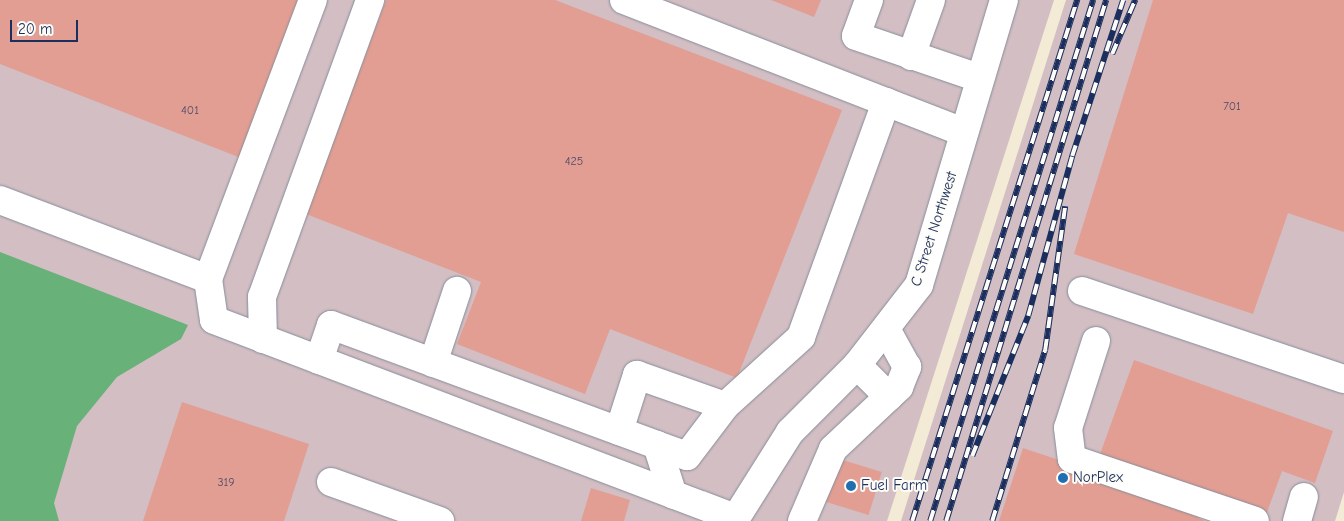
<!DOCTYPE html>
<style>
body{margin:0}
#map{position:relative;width:1344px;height:521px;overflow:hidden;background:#f3ebd5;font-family:"Comic Neue",sans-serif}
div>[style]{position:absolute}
.industrial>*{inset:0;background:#d2bec3}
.forest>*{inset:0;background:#68b178}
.building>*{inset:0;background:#e29e92;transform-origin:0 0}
.roads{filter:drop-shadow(0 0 1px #878d9a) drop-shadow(0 0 1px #878d9a)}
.minor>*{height:28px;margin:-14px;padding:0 14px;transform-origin:14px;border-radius:14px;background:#fff}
.rail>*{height:5.5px;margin-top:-2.75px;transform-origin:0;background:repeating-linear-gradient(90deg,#fdfcf7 0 11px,#1b2f5e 0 22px);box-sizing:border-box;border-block:1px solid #1b2f5e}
.dots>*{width:14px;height:14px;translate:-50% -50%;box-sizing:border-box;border:2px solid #fdfcf7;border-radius:50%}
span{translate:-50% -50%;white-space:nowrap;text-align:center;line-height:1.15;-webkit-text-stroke:4px #fdfcf7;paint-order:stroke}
.number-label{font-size:12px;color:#4d4b6b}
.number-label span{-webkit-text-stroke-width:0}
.street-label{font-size:15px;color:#1b2f5e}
.poi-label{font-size:15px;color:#1b2f5e}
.left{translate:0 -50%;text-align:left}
.scale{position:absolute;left:10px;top:20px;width:68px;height:22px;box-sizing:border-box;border:2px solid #1b2f5e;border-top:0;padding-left:6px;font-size:15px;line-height:18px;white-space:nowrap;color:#1b2f5e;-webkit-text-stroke:4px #fdfcf7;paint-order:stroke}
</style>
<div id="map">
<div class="industrial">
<div style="clip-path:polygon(0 0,1054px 0,887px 521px,0 521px)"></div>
<div style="clip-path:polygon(1066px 0,1344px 0,1344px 492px,1335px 521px,901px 521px)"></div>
</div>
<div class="forest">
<div style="clip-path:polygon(0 252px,188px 325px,181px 339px,117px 377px,77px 426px,54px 503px,59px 521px,0 521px)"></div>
</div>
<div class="building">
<div style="clip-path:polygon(0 0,302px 0,241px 158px,0 64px)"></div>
<div style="clip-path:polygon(386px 0,555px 0,842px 110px,737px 378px,610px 329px,585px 394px,457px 344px,481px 282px,306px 214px)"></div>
<div style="clip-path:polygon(771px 0,821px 0,814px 17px)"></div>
<div style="clip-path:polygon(1153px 0,1344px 0,1344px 232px,1288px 213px,1253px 314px,1074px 254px)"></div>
<div style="clip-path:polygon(1134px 360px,1333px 431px,1315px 483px,1282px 471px,1266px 515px,1099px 457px)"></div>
<div style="clip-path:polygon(182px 402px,309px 444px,284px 521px,143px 521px)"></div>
<div style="clip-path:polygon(1023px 448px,1202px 508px,1198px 518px,1205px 521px,999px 521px)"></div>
<div style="left:833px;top:457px;width:51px;height:45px;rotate:17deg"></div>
<div style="clip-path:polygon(591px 488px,630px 500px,624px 521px,581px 521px)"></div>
</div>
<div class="roads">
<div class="minor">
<div style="left:624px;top:0;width:281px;rotate:21.3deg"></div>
<div style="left:869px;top:0;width:38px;rotate:110deg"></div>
<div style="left:856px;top:36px;width:130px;rotate:18.9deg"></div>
<div style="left:911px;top:56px;width:59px;rotate:-70.3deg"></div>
<div style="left:0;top:200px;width:222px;rotate:20.8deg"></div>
<div style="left:208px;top:279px;width:298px;rotate:-69.4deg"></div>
<div style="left:208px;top:279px;width:41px;rotate:81.7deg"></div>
<div style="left:214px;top:320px;width:557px;rotate:20.81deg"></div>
<div style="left:1082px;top:291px;width:276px;rotate:18.6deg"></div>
<div style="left:263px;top:339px;width:42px;rotate:-91.4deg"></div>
<div style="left:262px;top:297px;width:316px;rotate:-70deg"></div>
<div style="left:1096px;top:341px;width:91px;rotate:107.8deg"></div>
<div style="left:1068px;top:428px;width:31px;rotate:83deg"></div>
<div style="left:1072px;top:459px;width:193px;rotate:18.7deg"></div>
<div style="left:319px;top:360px;width:37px;rotate:-71deg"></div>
<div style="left:331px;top:325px;width:347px;rotate:20.2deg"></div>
<div style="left:657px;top:445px;width:52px;rotate:72.3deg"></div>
<div style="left:433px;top:363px;width:76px;rotate:-71.6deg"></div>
<div style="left:857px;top:365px;width:45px;rotate:45deg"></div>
<div style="left:725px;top:406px;width:103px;rotate:-42.2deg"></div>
<div style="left:801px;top:337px;width:250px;rotate:-70.1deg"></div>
<div style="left:886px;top:102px;width:83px;rotate:21.3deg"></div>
<div style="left:619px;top:431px;width:59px;rotate:-72.2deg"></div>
<div style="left:637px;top:375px;width:93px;rotate:19.4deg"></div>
<div style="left:725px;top:406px;width:63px;rotate:127.2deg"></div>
<div style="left:687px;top:456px;width:32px;rotate:-160deg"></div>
<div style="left:331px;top:482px;width:116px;rotate:19.7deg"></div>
<div style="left:734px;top:521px;width:105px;rotate:-57.8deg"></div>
<div style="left:790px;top:432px;width:95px;rotate:-45deg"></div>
<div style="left:857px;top:365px;width:101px;rotate:-52.2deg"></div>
<div style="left:919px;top:285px;width:297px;rotate:-73.4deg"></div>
<div style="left:802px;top:521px;width:78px;rotate:-66.7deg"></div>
<div style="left:833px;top:449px;width:91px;rotate:-43.2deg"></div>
<div style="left:899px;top:387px;width:22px;rotate:-68deg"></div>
<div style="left:907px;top:367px;width:43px;rotate:-118.9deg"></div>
<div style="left:1297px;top:521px;width:25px;rotate:-74deg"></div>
</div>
</div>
<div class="rail">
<div style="left:1112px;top:54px;width:59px;rotate:-66.9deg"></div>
<div style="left:972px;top:456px;width:151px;rotate:-68.2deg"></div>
<div style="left:1028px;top:316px;width:166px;rotate:-74.6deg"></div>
<div style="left:1072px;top:156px;width:164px;rotate:-71.9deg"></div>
<div style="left:912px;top:521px;width:547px;rotate:-72.43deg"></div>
<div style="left:930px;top:521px;width:546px;rotate:-72.63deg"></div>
<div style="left:946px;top:521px;width:545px;rotate:-72.93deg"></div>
<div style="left:992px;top:521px;width:179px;rotate:-72.8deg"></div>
<div style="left:1045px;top:350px;width:145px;rotate:-82.1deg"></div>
</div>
<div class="dots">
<div style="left:1063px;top:478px;background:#1f6fb2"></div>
<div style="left:851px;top:486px;background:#1f6fb2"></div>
</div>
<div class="number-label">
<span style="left:1232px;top:107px">701</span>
<span style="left:190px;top:111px">401</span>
<span style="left:574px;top:162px">425</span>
<span style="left:226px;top:483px">319</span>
</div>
<div class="street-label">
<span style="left:934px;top:229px;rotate:-72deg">C Street Northwest</span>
</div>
<div class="poi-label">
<span class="left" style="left:1073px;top:478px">NorPlex</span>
<span class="left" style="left:861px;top:486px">Fuel Farm</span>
</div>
<div class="scale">20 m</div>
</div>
